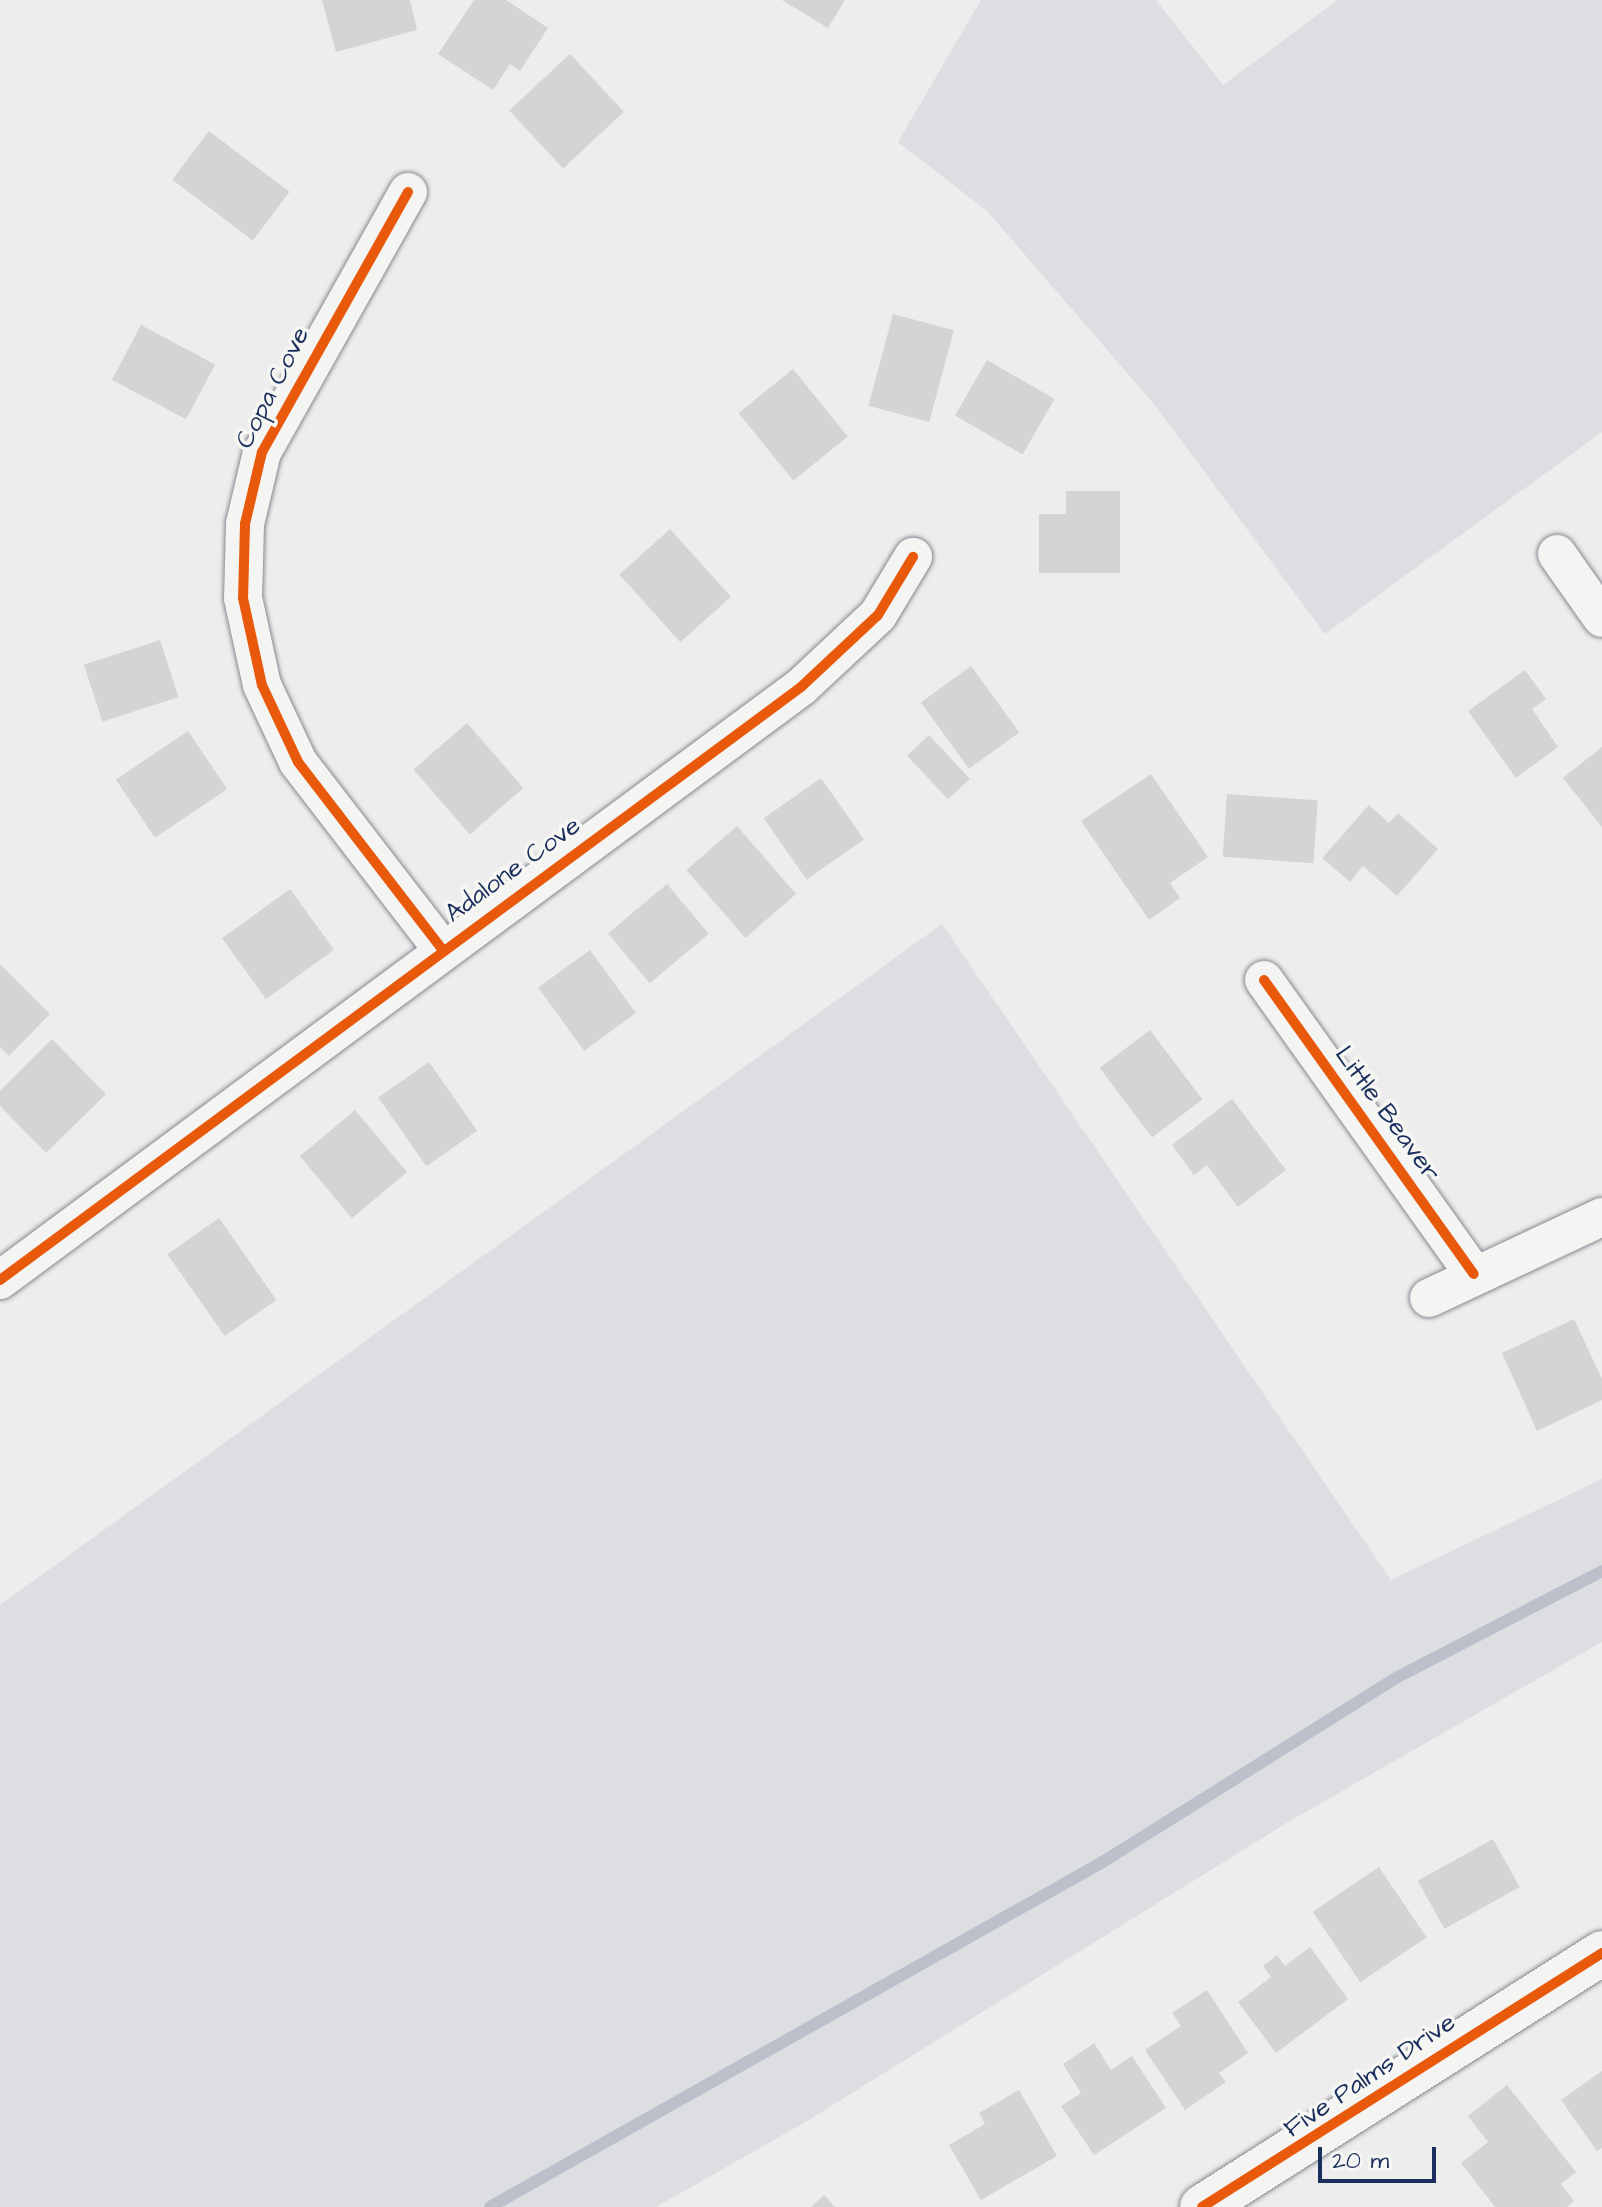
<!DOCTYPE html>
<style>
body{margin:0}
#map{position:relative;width:1602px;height:2207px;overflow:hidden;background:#ededed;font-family:"Architects Daughter",sans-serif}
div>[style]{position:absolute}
.green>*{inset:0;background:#dcdee1}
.stream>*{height:12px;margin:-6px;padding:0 6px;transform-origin:6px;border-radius:6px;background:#bbc0cb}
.building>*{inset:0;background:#d3d4d6;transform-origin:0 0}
.roads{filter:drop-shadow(0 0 2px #868992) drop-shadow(0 0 2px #868992)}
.street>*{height:38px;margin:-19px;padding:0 19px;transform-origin:19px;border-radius:19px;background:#f4f4f2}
.secondary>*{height:44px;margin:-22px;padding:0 22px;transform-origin:22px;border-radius:22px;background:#f4f4f2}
.cycleway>*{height:10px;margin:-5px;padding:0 5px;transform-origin:5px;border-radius:5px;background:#e8590c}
span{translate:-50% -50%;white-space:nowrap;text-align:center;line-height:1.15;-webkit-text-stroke:7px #f6f6f2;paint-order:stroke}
.street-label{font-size:26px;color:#1b2f5e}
.scale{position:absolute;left:1318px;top:2147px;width:118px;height:36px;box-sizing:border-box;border:4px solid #1b2f5e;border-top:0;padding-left:10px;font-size:24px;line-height:28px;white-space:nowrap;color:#1b2f5e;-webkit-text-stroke:6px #f6f6f2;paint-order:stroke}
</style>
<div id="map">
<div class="green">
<div style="clip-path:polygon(981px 0,1156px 0,1223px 85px,1338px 0,1602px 0,1602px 432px,1325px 634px,1154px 404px,987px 211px,898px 142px)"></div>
<div style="clip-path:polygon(942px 924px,1391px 1580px,1602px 1479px,1602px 1642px,1288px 1822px,807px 2121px,656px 2207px,0 2207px,0 1605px)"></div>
</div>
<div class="stream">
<div style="left:490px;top:2207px;width:701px;rotate:-29.38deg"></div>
<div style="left:1101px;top:1863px;width:346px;rotate:-32.1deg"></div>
<div style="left:1394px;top:1679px;width:234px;rotate:-27.4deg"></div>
</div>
<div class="building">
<div style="clip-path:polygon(322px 0,410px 0,417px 30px,336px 52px)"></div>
<div style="clip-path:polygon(474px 0,506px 0,548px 28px,520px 71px,510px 64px,493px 90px,438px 54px)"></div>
<div style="clip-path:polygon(782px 0,845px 0,828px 28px)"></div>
<div style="left:570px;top:54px;width:79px;height:83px;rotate:47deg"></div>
<div style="left:209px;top:131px;width:101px;height:61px;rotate:37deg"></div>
<div style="left:893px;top:314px;width:63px;height:95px;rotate:15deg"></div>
<div style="left:141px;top:325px;width:84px;height:62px;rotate:28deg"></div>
<div style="left:987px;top:360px;width:78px;height:64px;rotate:30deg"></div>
<div style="left:793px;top:369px;width:87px;height:70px;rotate:51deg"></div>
<div style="clip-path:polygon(1066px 491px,1120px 491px,1120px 573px,1039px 573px,1039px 514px,1066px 514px)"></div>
<div style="left:670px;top:529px;width:91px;height:68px;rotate:48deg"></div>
<div style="left:160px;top:640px;width:60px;height:80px;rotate:72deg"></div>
<div style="left:971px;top:666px;width:82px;height:62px;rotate:54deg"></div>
<div style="clip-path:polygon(1525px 670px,1546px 699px,1532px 709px,1558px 747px,1516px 778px,1468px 711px)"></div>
<div style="left:467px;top:723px;width:86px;height:71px;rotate:49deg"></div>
<div style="left:188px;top:731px;width:70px;height:87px;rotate:56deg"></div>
<div style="left:929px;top:735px;width:60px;height:30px;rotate:47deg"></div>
<div style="clip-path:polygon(1602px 747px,1602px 827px,1563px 778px)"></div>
<div style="clip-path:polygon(1151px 774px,1208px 857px,1170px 883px,1180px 898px,1149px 920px,1081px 821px)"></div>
<div style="left:821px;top:778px;width:75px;height:70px;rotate:55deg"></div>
<div style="left:1227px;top:794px;width:91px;height:63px;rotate:4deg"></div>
<div style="clip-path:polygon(1369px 805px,1389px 823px,1398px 813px,1438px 849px,1397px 896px,1363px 866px,1350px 882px,1322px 858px)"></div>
<div style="left:737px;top:826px;width:90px;height:67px;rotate:49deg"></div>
<div style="left:667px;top:884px;width:65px;height:77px;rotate:50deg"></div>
<div style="left:290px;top:889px;width:75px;height:84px;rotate:54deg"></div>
<div style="left:590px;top:950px;width:78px;height:64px;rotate:54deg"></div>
<div style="clip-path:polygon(0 964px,50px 1014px,9px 1056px,0 1047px)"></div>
<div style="left:1150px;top:1030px;width:87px;height:63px;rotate:53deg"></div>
<div style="clip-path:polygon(52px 1039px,106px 1094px,46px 1153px,0 1106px,0 1091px)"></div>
<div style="left:429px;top:1062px;width:84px;height:62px;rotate:55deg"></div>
<div style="clip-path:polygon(1232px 1099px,1286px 1170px,1238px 1207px,1207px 1165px,1194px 1175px,1172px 1145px)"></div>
<div style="left:355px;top:1110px;width:81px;height:72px;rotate:50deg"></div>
<div style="left:219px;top:1218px;width:100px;height:63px;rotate:55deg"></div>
<div style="clip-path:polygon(1574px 1319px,1602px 1379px,1602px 1400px,1537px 1431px,1502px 1353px)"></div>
<div style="left:1493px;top:1839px;width:55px;height:86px;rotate:61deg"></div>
<div style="left:1379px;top:1867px;width:85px;height:80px;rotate:56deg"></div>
<div style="clip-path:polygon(1310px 1947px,1348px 1999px,1276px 2053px,1238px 2002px,1271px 1977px,1263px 1966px,1277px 1955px,1285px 1966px)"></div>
<div style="clip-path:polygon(1207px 1990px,1248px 2053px,1219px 2073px,1226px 2082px,1185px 2110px,1145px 2050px,1181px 2026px,1172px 2013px)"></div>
<div style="clip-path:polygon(1094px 2043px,1111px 2070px,1132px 2056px,1166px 2108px,1094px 2155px,1061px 2106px,1081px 2093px,1063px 2064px)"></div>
<div style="clip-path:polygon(1602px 2071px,1602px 2148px,1597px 2151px,1561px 2100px)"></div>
<div style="clip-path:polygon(1507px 2085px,1576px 2172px,1561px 2184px,1574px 2201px,1567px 2207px,1495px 2207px,1461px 2163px,1488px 2142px,1468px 2116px)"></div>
<div style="clip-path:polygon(1019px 2090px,1057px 2156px,981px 2200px,949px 2145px,985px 2124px,979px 2113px)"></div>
<div style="clip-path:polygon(824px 2195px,835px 2207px,811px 2207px)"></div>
</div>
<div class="roads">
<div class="street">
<div style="left:408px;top:192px;width:298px;rotate:119.3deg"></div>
<div style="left:262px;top:452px;width:74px;rotate:103.3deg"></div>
<div style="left:245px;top:524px;width:74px;rotate:91.5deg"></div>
<div style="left:243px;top:598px;width:89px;rotate:77.7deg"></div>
<div style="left:262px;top:685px;width:85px;rotate:64.9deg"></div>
<div style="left:298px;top:762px;width:236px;rotate:52.4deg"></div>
<div style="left:1557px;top:554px;width:78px;rotate:54.9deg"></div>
<div style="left:1264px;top:980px;width:361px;rotate:54.5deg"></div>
<div style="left:0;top:1280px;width:997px;rotate:-36.51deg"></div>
<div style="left:801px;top:687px;width:105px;rotate:-43.1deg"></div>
<div style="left:878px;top:615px;width:68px;rotate:-58.9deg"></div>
<div style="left:1429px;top:1298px;width:191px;rotate:-25.1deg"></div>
</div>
<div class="secondary">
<div style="left:1202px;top:2207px;width:474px;rotate:-32.4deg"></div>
</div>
</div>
<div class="cycleway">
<div style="left:408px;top:192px;width:298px;rotate:119.3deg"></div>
<div style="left:262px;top:452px;width:74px;rotate:103.3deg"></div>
<div style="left:245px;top:524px;width:74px;rotate:91.5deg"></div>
<div style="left:243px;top:598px;width:89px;rotate:77.7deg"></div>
<div style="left:262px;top:685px;width:85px;rotate:64.9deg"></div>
<div style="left:298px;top:762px;width:236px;rotate:52.4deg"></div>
<div style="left:1264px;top:980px;width:361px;rotate:54.5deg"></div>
<div style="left:0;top:1280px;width:997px;rotate:-36.51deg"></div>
<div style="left:801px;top:687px;width:105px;rotate:-43.1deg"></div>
<div style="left:878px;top:615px;width:68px;rotate:-58.9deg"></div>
<div style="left:1202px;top:2207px;width:474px;rotate:-32.4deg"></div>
</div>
<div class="street-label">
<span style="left:273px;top:388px;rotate:-63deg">Copa Cove</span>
<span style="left:513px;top:870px;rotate:-36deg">Adalone Cove</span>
<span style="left:1387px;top:1114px;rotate:54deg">Little Beaver</span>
<span style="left:1370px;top:2076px;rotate:-34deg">Five Palms Drive</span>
</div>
<div class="scale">20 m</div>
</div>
